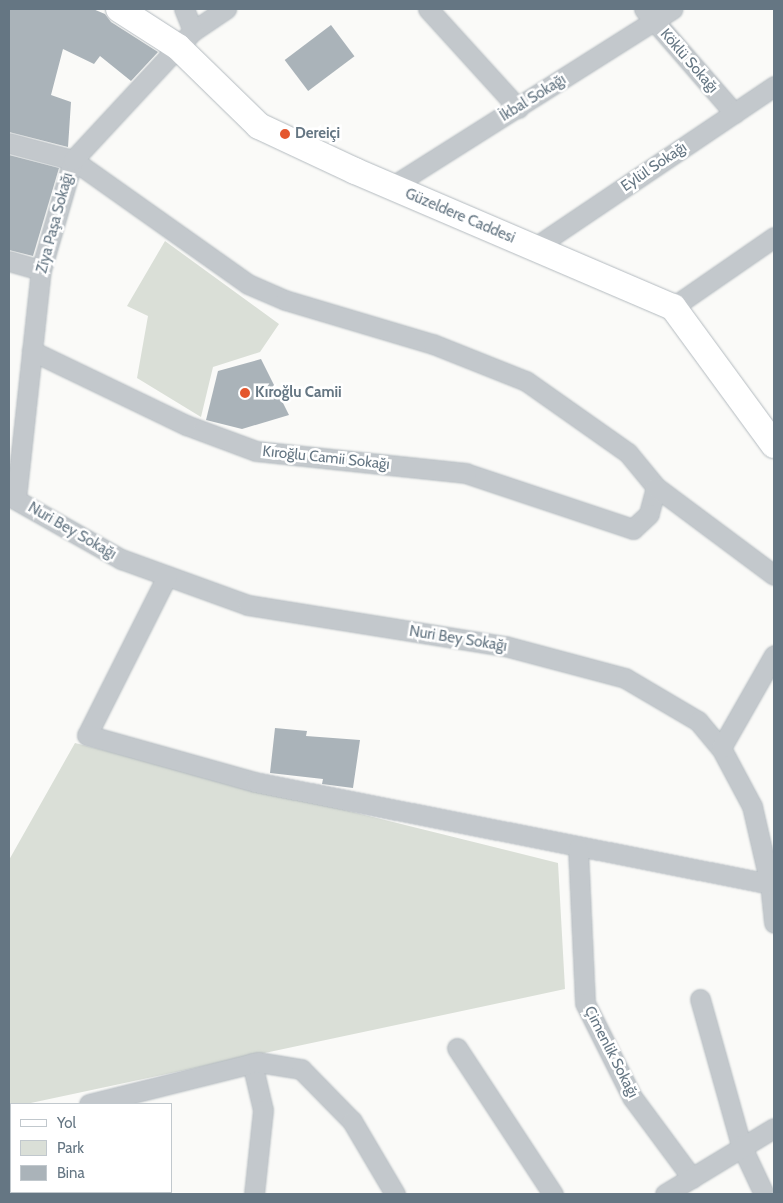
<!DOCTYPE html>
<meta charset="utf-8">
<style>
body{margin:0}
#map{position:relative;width:783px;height:1203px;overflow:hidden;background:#fafaf8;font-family:Cabin,sans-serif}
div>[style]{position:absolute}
.green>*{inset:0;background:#dadfd7}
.building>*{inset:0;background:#aab3b9;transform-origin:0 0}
.roads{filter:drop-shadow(0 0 1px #b3babf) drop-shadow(0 0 1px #b3babf)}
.street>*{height:19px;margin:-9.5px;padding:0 9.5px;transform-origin:9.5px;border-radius:9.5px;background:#c3c8cc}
.secondary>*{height:26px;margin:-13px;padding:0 13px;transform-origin:13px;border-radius:13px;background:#fff}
.dots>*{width:14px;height:14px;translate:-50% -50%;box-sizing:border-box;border:2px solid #fff;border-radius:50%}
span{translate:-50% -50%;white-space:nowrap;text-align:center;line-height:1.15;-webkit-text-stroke:5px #fff;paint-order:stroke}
.street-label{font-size:15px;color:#657683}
.poi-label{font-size:15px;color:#657683;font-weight:700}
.left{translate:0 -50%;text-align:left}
.frame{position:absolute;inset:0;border:10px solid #657683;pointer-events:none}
.legend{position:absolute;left:10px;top:1103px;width:162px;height:90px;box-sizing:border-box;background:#fff;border:1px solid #c1c8cd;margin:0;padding:6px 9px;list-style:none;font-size:15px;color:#657683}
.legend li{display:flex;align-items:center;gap:10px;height:25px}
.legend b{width:25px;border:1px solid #c1c8cd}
</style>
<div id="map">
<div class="green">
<div style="clip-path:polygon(165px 241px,279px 324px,260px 352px,213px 367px,201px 417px,137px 378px,148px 316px,127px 306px)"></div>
<div style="clip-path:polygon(75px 743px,558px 863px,565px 989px,26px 1104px,11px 1104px,9px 1108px,9px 860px)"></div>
</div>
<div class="building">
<div style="clip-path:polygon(9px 9px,93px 9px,105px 14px,111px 22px,158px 52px,131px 81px,100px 56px,94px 64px,63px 49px,51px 95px,71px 102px,68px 147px,9px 132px)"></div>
<div style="left:331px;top:25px;width:39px;height:58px;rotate:53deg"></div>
<div style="clip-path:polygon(9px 155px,59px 168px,33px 256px,9px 250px)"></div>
<div style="clip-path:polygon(261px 359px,289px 415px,242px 429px,206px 420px,218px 371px)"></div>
<div style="clip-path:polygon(275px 728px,307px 731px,306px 736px,360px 740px,353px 788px,322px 784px,323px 779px,270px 773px)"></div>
</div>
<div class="roads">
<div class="street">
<div style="left:428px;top:9px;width:134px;rotate:47.7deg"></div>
<div style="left:644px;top:9px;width:138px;rotate:49.1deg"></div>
<div style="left:193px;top:31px;width:40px;rotate:-34deg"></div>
<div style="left:9px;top:143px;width:66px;rotate:14.9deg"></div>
<div style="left:73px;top:160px;width:214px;rotate:35.3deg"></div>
<div style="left:248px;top:284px;width:40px;rotate:23.4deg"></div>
<div style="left:285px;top:300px;width:154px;rotate:16.6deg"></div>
<div style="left:433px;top:344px;width:100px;rotate:21.7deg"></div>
<div style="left:526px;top:381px;width:125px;rotate:35.2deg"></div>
<div style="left:628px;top:453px;width:44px;rotate:50.5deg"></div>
<div style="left:656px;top:487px;width:28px;rotate:105deg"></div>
<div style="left:649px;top:514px;width:22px;rotate:137deg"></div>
<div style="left:633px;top:529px;width:176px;rotate:-161.5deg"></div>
<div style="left:466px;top:473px;width:211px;rotate:-174deg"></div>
<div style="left:256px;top:451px;width:75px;rotate:-159.6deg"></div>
<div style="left:186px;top:425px;width:171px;rotate:-154.3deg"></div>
<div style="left:391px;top:187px;width:333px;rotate:-32.3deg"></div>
<div style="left:534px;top:248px;width:290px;rotate:-34deg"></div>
<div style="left:9px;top:261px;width:33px;rotate:16deg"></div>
<div style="left:673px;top:307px;width:123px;rotate:-34.7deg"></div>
<div style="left:656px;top:487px;width:147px;rotate:36.7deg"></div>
<div style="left:9px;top:496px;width:129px;rotate:29.4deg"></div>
<div style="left:121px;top:559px;width:135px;rotate:19.9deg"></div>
<div style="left:248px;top:605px;width:260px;rotate:9.1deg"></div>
<div style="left:505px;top:646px;width:124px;rotate:14.9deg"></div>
<div style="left:625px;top:678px;width:85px;rotate:30.5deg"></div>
<div style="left:698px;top:721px;width:35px;rotate:50deg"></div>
<div style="left:721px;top:748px;width:66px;rotate:61.9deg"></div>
<div style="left:752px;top:806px;width:80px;rotate:77deg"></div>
<div style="left:770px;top:884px;width:39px;rotate:84deg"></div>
<div style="left:16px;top:499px;width:230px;rotate:-83.8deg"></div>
<div style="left:41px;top:270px;width:115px;rotate:-73.8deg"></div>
<div style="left:73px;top:160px;width:176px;rotate:-47.1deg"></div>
<div style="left:193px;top:31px;width:24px;rotate:-112deg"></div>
<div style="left:167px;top:576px;width:178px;rotate:116.7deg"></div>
<div style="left:87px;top:735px;width:174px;rotate:15.6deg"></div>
<div style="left:255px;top:782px;width:525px;rotate:11.2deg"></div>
<div style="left:721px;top:748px;width:107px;rotate:-60.3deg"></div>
<div style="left:578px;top:848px;width:155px;rotate:87.4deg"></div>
<div style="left:585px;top:1003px;width:105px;rotate:63.4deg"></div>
<div style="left:632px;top:1097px;width:101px;rotate:53.5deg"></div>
<div style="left:700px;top:999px;width:152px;rotate:74.3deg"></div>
<div style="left:741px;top:1145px;width:54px;rotate:64.9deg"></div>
<div style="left:457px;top:1048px;width:175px;rotate:56.7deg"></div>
<div style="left:252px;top:1063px;width:48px;rotate:76.8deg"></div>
<div style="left:263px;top:1110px;width:84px;rotate:96.1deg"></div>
<div style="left:89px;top:1104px;width:174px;rotate:-14deg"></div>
<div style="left:258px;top:1062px;width:44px;rotate:9.2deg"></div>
<div style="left:301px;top:1069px;width:73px;rotate:45.6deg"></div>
<div style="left:352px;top:1121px;width:85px;rotate:59.5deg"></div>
<div style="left:9px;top:1124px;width:2px;rotate:-27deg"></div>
<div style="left:665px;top:1194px;width:127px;rotate:-31.2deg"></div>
</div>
<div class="secondary">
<div style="left:119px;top:9px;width:70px;rotate:32.8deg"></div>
<div style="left:178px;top:47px;width:113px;rotate:44.3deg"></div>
<div style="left:259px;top:126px;width:106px;rotate:25.1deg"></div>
<div style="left:355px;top:171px;width:346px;rotate:23.2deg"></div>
<div style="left:673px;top:307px;width:171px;rotate:53.8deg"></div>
</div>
</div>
<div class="dots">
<div style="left:285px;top:134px;background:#e4572e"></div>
<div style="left:245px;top:393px;background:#e4572e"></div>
</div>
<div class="street-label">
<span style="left:689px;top:61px;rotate:49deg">Köklü Sokağı</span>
<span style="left:533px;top:98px;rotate:-32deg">İkbal Sokağı</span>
<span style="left:654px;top:167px;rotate:-34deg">Eylül Sokağı</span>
<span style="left:460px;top:216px;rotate:23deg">Güzeldere Caddesi</span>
<span style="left:55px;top:223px;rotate:-75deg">Ziya Paşa Sokağı</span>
<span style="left:326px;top:458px;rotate:6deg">Kıroğlu Camii Sokağı</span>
<span style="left:72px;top:531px;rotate:30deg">Nuri Bey Sokağı</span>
<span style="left:458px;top:639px;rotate:9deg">Nuri Bey Sokağı</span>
<span style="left:611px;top:1052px;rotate:63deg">Çimenlik Sokağı</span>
</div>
<div class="poi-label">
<span class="left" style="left:295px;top:134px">Dereiçi</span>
<span class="left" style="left:255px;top:393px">Kıroğlu Camii</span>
</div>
<div class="frame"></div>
<ul class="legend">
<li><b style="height:6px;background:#fff"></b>Yol</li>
<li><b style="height:14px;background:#dadfd7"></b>Park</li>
<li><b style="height:14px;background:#aab3b9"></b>Bina</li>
</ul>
</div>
